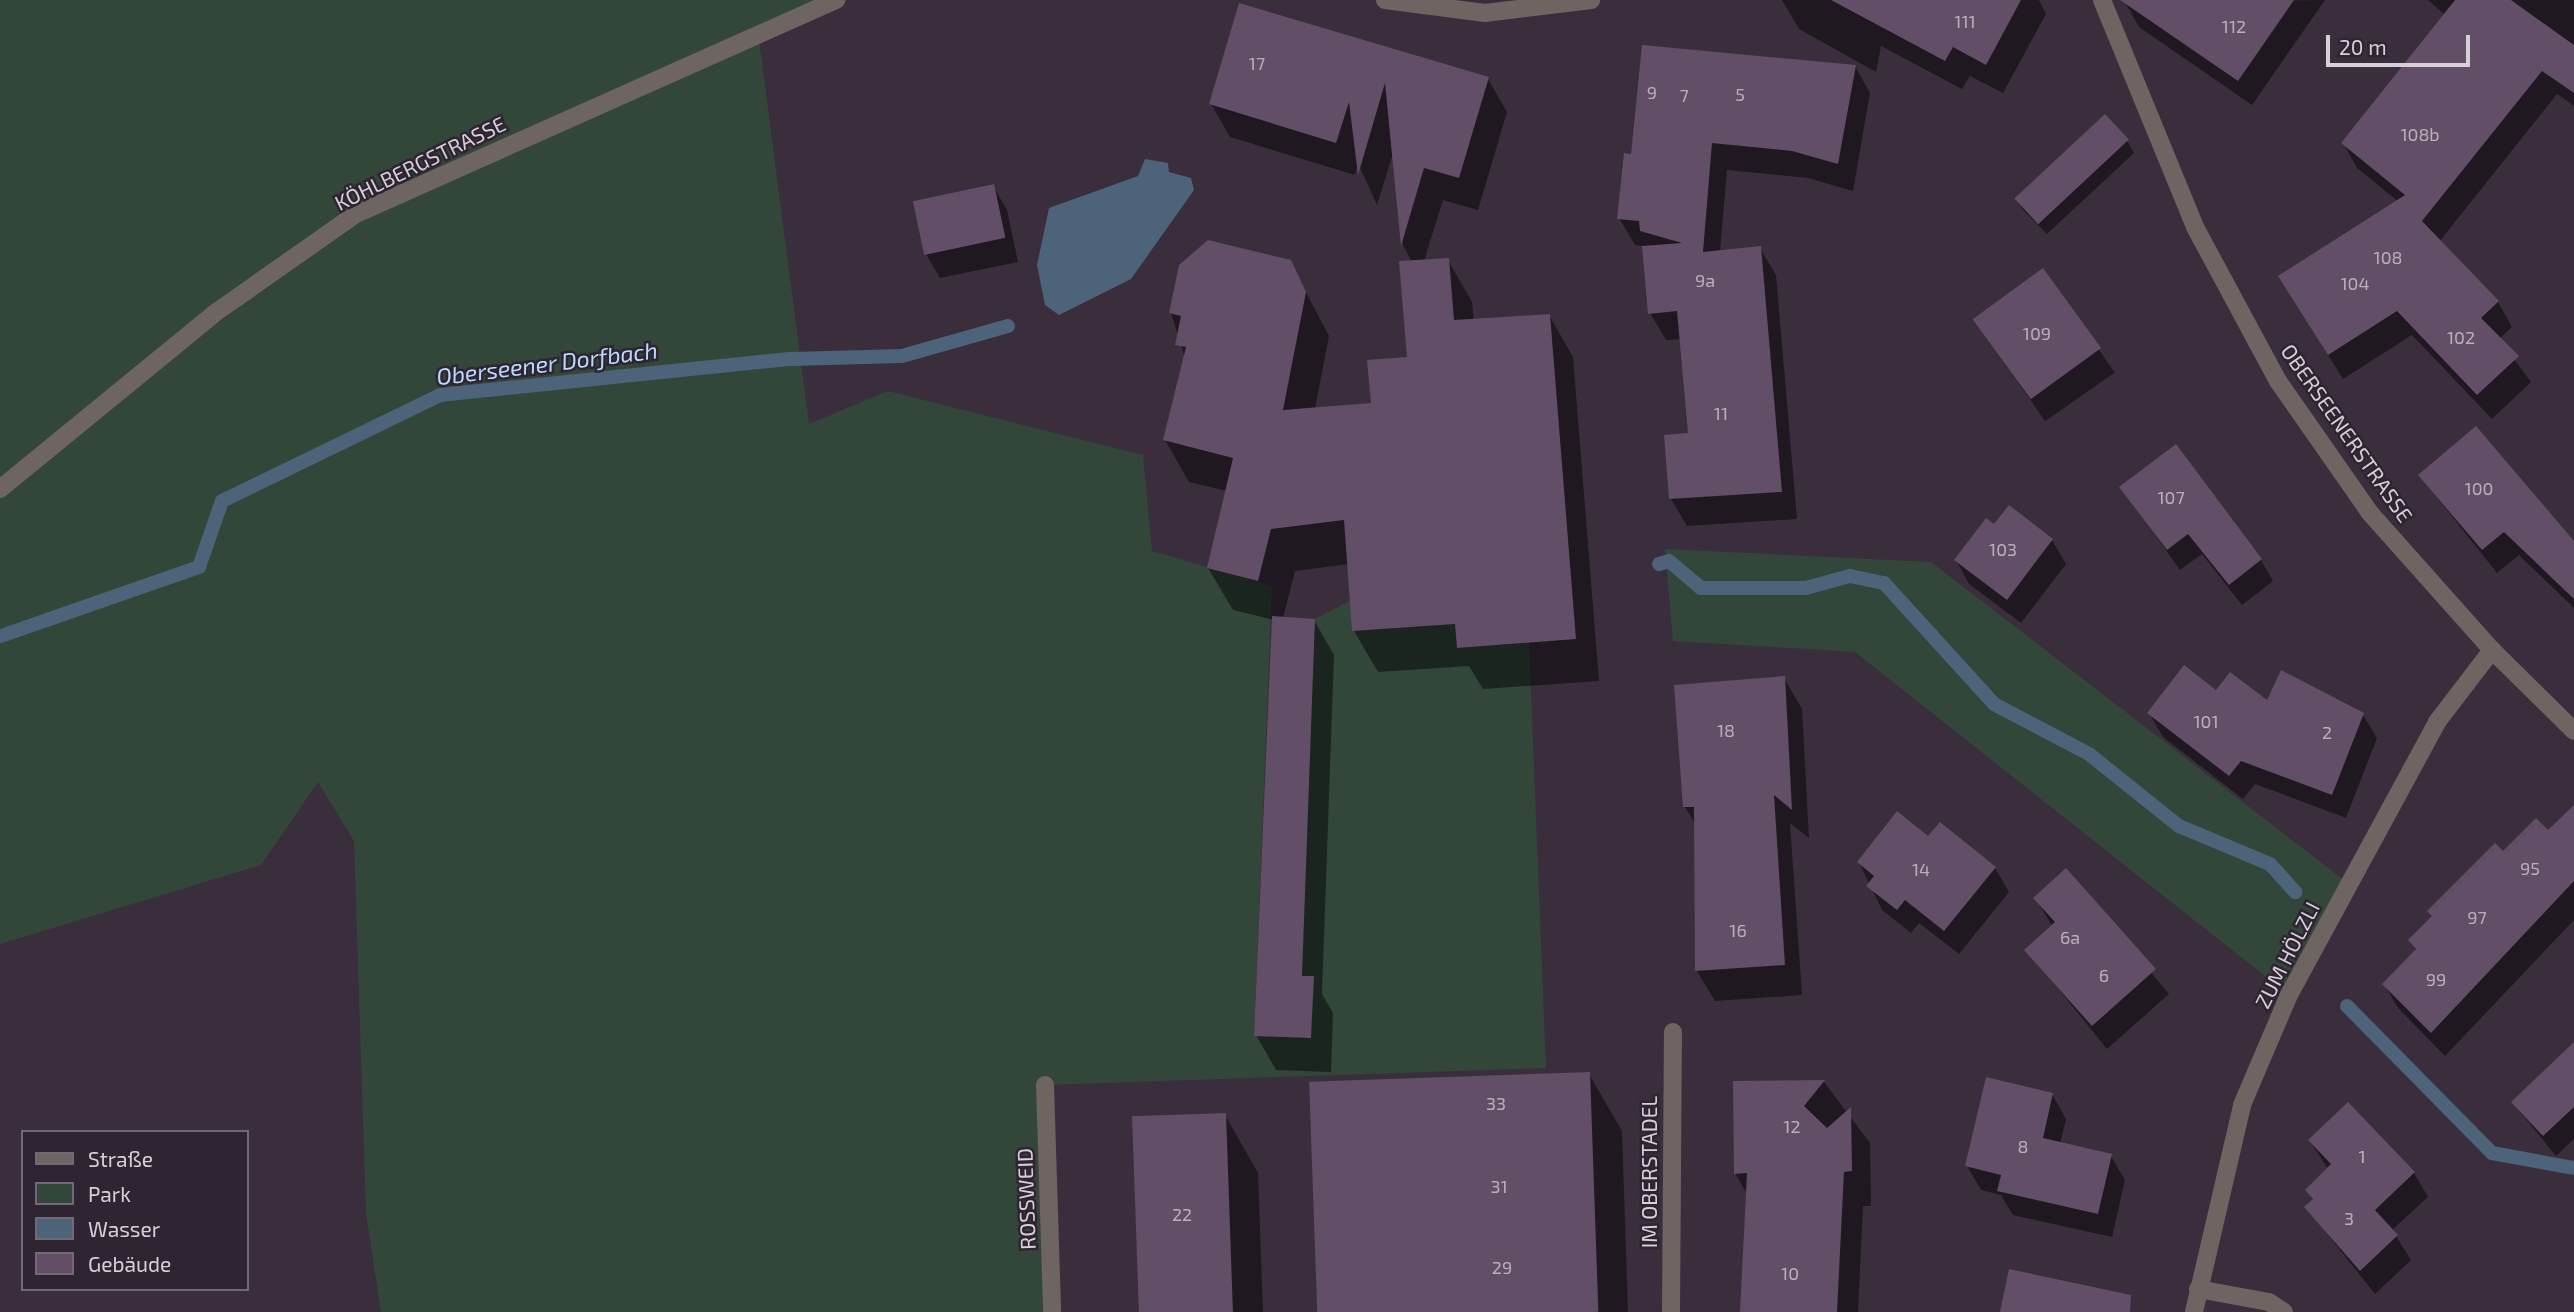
<!DOCTYPE html>
<meta charset="utf-8">
<style>
body{margin:0}
#map{position:relative;width:2574px;height:1312px;overflow:hidden;background:#3a2e3c;font-family:"Exo 2",sans-serif}
div>[style]{position:absolute}
.green>*{inset:0;background:#33463a}
.water>*{inset:0;background:#4c6379}
.shadow>*{inset:0;background:#0007;transform-origin:0 0}
.stream>*{height:14px;margin:-7px;padding:0 7px;transform-origin:7px;border-radius:7px;background:#4c6379}
.building>*{inset:0;background:#624e66;transform-origin:0 0}
.minor>*{height:18px;margin:-9px;padding:0 9px;transform-origin:9px;border-radius:9px;background:#6e6462}
span{translate:-50% -50%;white-space:nowrap;text-align:center;line-height:1.15;-webkit-text-stroke:5px #2f2432;paint-order:stroke}
.number-label{font-size:18px;color:#bab0bc}
.number-label span{-webkit-text-stroke-width:0}
.street-label{font-size:21px;color:#d7d0d9}
.water-label{font-size:23px;color:#b9dbfe;font-style:italic}
.legend{position:absolute;left:21px;top:1130px;width:228px;height:161px;box-sizing:border-box;background:#2f2432;border:2px solid #726975;margin:0;padding:9px 12px;list-style:none;font-size:21px;color:#d7d0d9}
.legend li{display:flex;align-items:center;gap:14px;height:35px}
.legend b{width:35px;border:2px solid #726975}
.scale{position:absolute;left:2326px;top:35px;width:144px;height:32px;box-sizing:border-box;border:4px solid #d7d0d9;border-top:0;padding-left:9px;font-size:21px;line-height:24px;white-space:nowrap;color:#d7d0d9;-webkit-text-stroke:5px #2f2432;paint-order:stroke}
</style>
<div id="map">
<div class="green">
<div style="clip-path:polygon(0 0,836px 0,758px 32px,809px 424px,888px 391px,1143px 455px,1152px 551px,1272px 586px,1254px 1035px,1311px 1037px,1313px 977px,1302px 976px,1315px 619px,1361px 595px,1364px 630px,1455px 624px,1458px 648px,1529px 643px,1546px 1068px,1045px 1085px,1052px 1312px,381px 1312px,366px 1213px,354px 841px,318px 782px,261px 865px,0 944px,0 493px,342px 226px,0 489px)"></div>
<div style="clip-path:polygon(1665px 549px,1931px 562px,2349px 884px,2289px 995px,1855px 652px,1673px 641px)"></div>
</div>
<div class="water">
<div style="clip-path:polygon(1145px 159px,1168px 163px,1169px 172px,1191px 178px,1194px 190px,1131px 279px,1059px 315px,1045px 305px,1037px 265px,1049px 208px,1138px 176px)"></div>
</div>
<div class="shadow">
<div style="clip-path:polygon(1782px 0,2039px 0,2046px 14px,2003px 93px,1970px 76px,1962px 89px,1881px 46px,1876px 72px,1799px 29px)"></div>
<div style="clip-path:polygon(2325px 0,2252px 105px,2139px 27px,2125px 2px)"></div>
<div style="clip-path:polygon(2428px 0,2574px 0,2574px 106px,2557px 94px,2439px 242px,2498px 302px,2512px 327px,2499px 339px,2531px 382px,2492px 419px,2412px 335px,2343px 379px,2280px 277px,2399px 202px,2357px 168px,2343px 143px,2445px 15px)"></div>
<div style="clip-path:polygon(1241px 5px,1488px 79px,1507px 112px,1478px 210px,1443px 200px,1424px 261px,1448px 260px,1472px 302px,1474px 321px,1549px 315px,1573px 357px,1599px 681px,1483px 689px,1469px 666px,1378px 672px,1354px 631px,1349px 564px,1295px 571px,1283px 618px,1314px 620px,1334px 655px,1322px 994px,1333px 1013px,1331px 1072px,1276px 1070px,1256px 1035px,1274px 620px,1233px 610px,1208px 568px,1227px 491px,1189px 482px,1165px 440px,1185px 358px,1171px 313px,1290px 262px,1329px 336px,1315px 409px,1372px 405px,1408px 358px,1412px 262px,1403px 245px,1394px 150px,1377px 205px,1358px 163px,1355px 175px,1230px 137px,1211px 104px)"></div>
<div style="clip-path:polygon(1855px 66px,1870px 93px,1853px 191px,1808px 178px,1727px 170px,1720px 252px,1760px 248px,1776px 275px,1797px 519px,1687px 526px,1671px 499px,1690px 434px,1681px 339px,1666px 340px,1650px 313px,1644px 246px,1635px 245px,1619px 218px,1633px 155px)"></div>
<div style="clip-path:polygon(2127px 141px,2134px 153px,2047px 234px,2023px 210px,2016px 198px)"></div>
<div style="clip-path:polygon(993px 186px,1007px 210px,1018px 262px,940px 278px,926px 254px)"></div>
<div style="left:2043px;top:270px;width:125px;height:85px;rotate:55deg"></div>
<div style="clip-path:polygon(2420px 476px,2574px 544px,2574px 608px,2519px 555px,2497px 573px)"></div>
<div style="clip-path:polygon(2121px 487px,2261px 560px,2273px 581px,2242px 605px,2202px 554px,2180px 570px)"></div>
<div style="clip-path:polygon(1994px 527px,2052px 540px,2066px 564px,2021px 623px,1969px 584px,1956px 560px)"></div>
<div style="clip-path:polygon(1784px 678px,1802px 709px,1809px 838px,1790px 823px,1802px 995px,1715px 1001px,1697px 971px,1696px 825px,1685px 807px)"></div>
<div style="clip-path:polygon(2267px 702px,2363px 715px,2377px 738px,2346px 818px,2255px 784px,2243px 799px,2163px 737px,2149px 713px)"></div>
<div style="clip-path:polygon(2548px 833px,2574px 842px,2574px 920px,2445px 1056px,2398px 1008px,2384px 984px,2416px 951px,2410px 940px,2433px 918px,2429px 911px,2503px 853px)"></div>
<div style="clip-path:polygon(1929px 838px,1995px 868px,2009px 892px,1959px 954px,1919px 923px,1911px 933px,1882px 910px,1859px 862px)"></div>
<div style="clip-path:polygon(2066px 871px,2169px 994px,2107px 1049px,2027px 950px,2053px 927px,2035px 898px)"></div>
<div style="clip-path:polygon(2574px 1044px,2574px 1139px,2556px 1156px,2513px 1103px)"></div>
<div style="clip-path:polygon(1589px 1074px,1622px 1131px,1628px 1312px,1318px 1312px)"></div>
<div style="clip-path:polygon(1824px 1082px,1870px 1143px,1871px 1206px,1863px 1206px,1858px 1312px,1741px 1312px,1747px 1194px,1735px 1173px,1734px 1083px)"></div>
<div style="clip-path:polygon(2052px 1094px,2066px 1119px,2060px 1144px,2111px 1156px,2125px 1180px,2112px 1237px,2013px 1215px,2001px 1195px,1981px 1190px,1967px 1166px)"></div>
<div style="clip-path:polygon(1225px 1115px,1258px 1173px,1263px 1312px,1139px 1312px)"></div>
<div style="clip-path:polygon(2310px 1141px,2414px 1173px,2428px 1197px,2392px 1230px,2411px 1260px,2375px 1294px,2306px 1207px,2313px 1201px,2307px 1190px,2328px 1169px)"></div>
</div>
<div class="stream">
<div style="left:1659px;top:564px;width:10px;rotate:-17deg"></div>
<div style="left:1669px;top:561px;width:42px;rotate:40.2deg"></div>
<div style="left:1701px;top:588px;width:105px"></div>
<div style="left:1806px;top:588px;width:46px;rotate:-15.3deg"></div>
<div style="left:1850px;top:576px;width:35px;rotate:12deg"></div>
<div style="left:1884px;top:583px;width:164px;rotate:47.7deg"></div>
<div style="left:1994px;top:704px;width:107px;rotate:27.8deg"></div>
<div style="left:2089px;top:754px;width:115px;rotate:38.7deg"></div>
<div style="left:2179px;top:826px;width:99px;rotate:22.7deg"></div>
<div style="left:2270px;top:864px;width:38px;rotate:48deg"></div>
<div style="left:1px;top:636px;width:210px;rotate:-19.2deg"></div>
<div style="left:199px;top:567px;width:70px;rotate:-70.8deg"></div>
<div style="left:222px;top:501px;width:242px;rotate:-25.9deg"></div>
<div style="left:440px;top:395px;width:353px;rotate:-5.9deg"></div>
<div style="left:791px;top:359px;width:111px;rotate:-1.5deg"></div>
<div style="left:902px;top:356px;width:110px;rotate:-15.8deg"></div>
<div style="left:2347px;top:1006px;width:206px;rotate:45.4deg"></div>
<div style="left:2492px;top:1153px;width:83px;rotate:10.4deg"></div>
</div>
<div class="building">
<div style="clip-path:polygon(1831px 0,2021px 0,1986px 65px,1953px 47px,1945px 61px)"></div>
<div style="clip-path:polygon(2120px 0,2294px 0,2238px 81px)"></div>
<div style="clip-path:polygon(2455px 0,2511px 0,2574px 45px,2574px 93px,2542px 71px,2422px 221px,2499px 301px,2481px 318px,2519px 356px,2477px 395px,2397px 311px,2328px 355px,2278px 276px,2405px 195px,2341px 143px)"></div>
<div style="clip-path:polygon(1239px 3px,1489px 77px,1459px 178px,1424px 168px,1401px 246px,1385px 83px,1358px 175px,1349px 102px,1336px 143px,1209px 104px)"></div>
<div style="clip-path:polygon(1642px 45px,1856px 65px,1838px 164px,1792px 151px,1712px 143px,1703px 252px,1761px 246px,1782px 492px,1669px 499px,1664px 435px,1688px 433px,1677px 311px,1648px 314px,1642px 246px,1682px 243px,1640px 231px,1639px 221px,1617px 219px,1624px 153px,1631px 154px)"></div>
<div style="left:2105px;top:114px;width:35px;height:124px;rotate:47deg"></div>
<div style="left:994px;top:184px;width:55px;height:83px;rotate:78deg"></div>
<div style="clip-path:polygon(1208px 240px,1291px 260px,1306px 292px,1283px 410px,1371px 403px,1367px 360px,1407px 357px,1399px 261px,1449px 258px,1454px 320px,1550px 314px,1576px 639px,1457px 648px,1455px 624px,1352px 631px,1344px 520px,1271px 529px,1258px 581px,1207px 568px,1233px 458px,1163px 440px,1186px 347px,1175px 345px,1181px 316px,1169px 313px,1179px 265px)"></div>
<div style="left:2043px;top:268px;width:99px;height:87px;rotate:54deg"></div>
<div style="clip-path:polygon(2476px 426px,2574px 541px,2574px 599px,2504px 532px,2482px 550px,2418px 475px)"></div>
<div style="clip-path:polygon(2176px 444px,2262px 559px,2229px 585px,2188px 534px,2167px 550px,2119px 487px)"></div>
<div style="clip-path:polygon(2009px 505px,2053px 539px,2007px 600px,1954px 560px,1986px 518px,1994px 524px)"></div>
<div style="clip-path:polygon(1272px 616px,1315px 619px,1302px 976px,1314px 976px,1311px 1038px,1254px 1036px)"></div>
<div style="clip-path:polygon(2184px 665px,2216px 690px,2230px 672px,2267px 700px,2281px 670px,2364px 713px,2332px 795px,2241px 761px,2229px 776px,2147px 713px)"></div>
<div style="clip-path:polygon(1785px 676px,1792px 810px,1774px 795px,1785px 965px,1695px 971px,1694px 807px,1683px 807px,1674px 685px)"></div>
<div style="clip-path:polygon(2574px 805px,2574px 881px,2431px 1033px,2382px 984px,2416px 949px,2408px 940px,2432px 916px,2427px 911px,2495px 843px,2503px 851px,2536px 818px,2548px 830px)"></div>
<div style="clip-path:polygon(1897px 811px,1928px 836px,1940px 822px,1996px 867px,1944px 931px,1905px 900px,1897px 910px,1866px 886px,1874px 876px,1857px 862px)"></div>
<div style="clip-path:polygon(2066px 868px,2156px 969px,2092px 1026px,2024px 950px,2055px 922px,2033px 898px)"></div>
<div style="clip-path:polygon(2574px 1042px,2574px 1107px,2543px 1136px,2511px 1102px)"></div>
<div style="left:1590px;top:1072px;width:240px;height:281px;rotate:88deg"></div>
<div style="clip-path:polygon(1986px 1077px,2053px 1093px,2043px 1138px,2112px 1154px,2098px 1214px,1997px 1191px,2001px 1175px,1965px 1166px)"></div>
<div style="clip-path:polygon(1825px 1080px,1804px 1106px,1827px 1128px,1851px 1107px,1852px 1171px,1844px 1172px,1837px 1312px,1740px 1312px,1747px 1173px,1734px 1174px,1733px 1081px)"></div>
<div style="clip-path:polygon(2348px 1102px,2415px 1172px,2375px 1210px,2398px 1235px,2360px 1271px,2304px 1207px,2313px 1199px,2305px 1190px,2331px 1164px,2308px 1140px)"></div>
<div style="left:1226px;top:1113px;width:199px;height:94px;rotate:88deg"></div>
<div style="clip-path:polygon(2009px 1269px,2131px 1295px,2130px 1312px,2000px 1312px)"></div>
</div>
<div class="minor">
<div style="left:1385px;top:0;width:101px;rotate:7.4deg"></div>
<div style="left:1485px;top:13px;width:107px;rotate:-7deg"></div>
<div style="left:2102px;top:0;width:245px;rotate:67.7deg"></div>
<div style="left:2195px;top:227px;width:175px;rotate:61.7deg"></div>
<div style="left:2278px;top:381px;width:161px;rotate:55.1deg"></div>
<div style="left:2370px;top:513px;width:183px;rotate:48.3deg"></div>
<div style="left:2492px;top:650px;width:115px;rotate:44.6deg"></div>
<div style="left:0;top:489px;width:278px;rotate:-39.3deg"></div>
<div style="left:215px;top:313px;width:172px;rotate:-35.1deg"></div>
<div style="left:356px;top:214px;width:526px;rotate:-24.03deg"></div>
<div style="left:1045px;top:1085px;width:227px;rotate:88.2deg"></div>
<div style="left:2198px;top:1289px;width:72px;rotate:10.4deg"></div>
<div style="left:2269px;top:1302px;width:18px;rotate:34deg"></div>
<div style="left:1671px;top:1312px;width:280px;rotate:-89.6deg"></div>
<div style="left:2194px;top:1312px;width:212px;rotate:-76.9deg"></div>
<div style="left:2242px;top:1105px;width:120px;rotate:-66.9deg"></div>
<div style="left:2289px;top:995px;width:311px;rotate:-61.5deg"></div>
<div style="left:2437px;top:722px;width:91px;rotate:-52.6deg"></div>
</div>
<div class="number-label">
<span style="left:1965px;top:21px">111</span>
<span style="left:2234px;top:26px">112</span>
<span style="left:1257px;top:63px">17</span>
<span style="left:1652px;top:92px">9</span>
<span style="left:1740px;top:94px">5</span>
<span style="left:1684px;top:95px">7</span>
<span style="left:2420px;top:134px">108b</span>
<span style="left:2388px;top:257px">108</span>
<span style="left:1705px;top:280px">9a</span>
<span style="left:2355px;top:283px">104</span>
<span style="left:2037px;top:333px">109</span>
<span style="left:2461px;top:337px">102</span>
<span style="left:1721px;top:413px">11</span>
<span style="left:2479px;top:488px">100</span>
<span style="left:2171px;top:497px">107</span>
<span style="left:2003px;top:549px">103</span>
<span style="left:2206px;top:721px">101</span>
<span style="left:1726px;top:730px">18</span>
<span style="left:2327px;top:732px">2</span>
<span style="left:2530px;top:868px">95</span>
<span style="left:1921px;top:869px">14</span>
<span style="left:2477px;top:917px">97</span>
<span style="left:1738px;top:930px">16</span>
<span style="left:2070px;top:937px">6a</span>
<span style="left:2104px;top:975px">6</span>
<span style="left:2436px;top:979px">99</span>
<span style="left:1496px;top:1103px">33</span>
<span style="left:1792px;top:1126px">12</span>
<span style="left:2023px;top:1146px">8</span>
<span style="left:2362px;top:1156px">1</span>
<span style="left:1499px;top:1186px">31</span>
<span style="left:1182px;top:1214px">22</span>
<span style="left:2349px;top:1218px">3</span>
<span style="left:1502px;top:1267px">29</span>
<span style="left:1790px;top:1273px">10</span>
</div>
<div class="street-label">
<span style="left:420px;top:163px;rotate:-26deg">KÖHLBERGSTRASSE</span>
<span style="left:2347px;top:433px;rotate:55deg">OBERSEENERSTRASSE</span>
<span style="left:2287px;top:955px;rotate:-63deg">ZUM HÖLZLI</span>
<span style="left:1649px;top:1172px;rotate:-90deg">IM OBERSTADEL</span>
<span style="left:1026px;top:1199px;rotate:-92deg">ROSSWEID</span>
</div>
<div class="water-label">
<span style="left:547px;top:363px;rotate:-7deg">Oberseener Dorfbach</span>
</div>
<ul class="legend">
<li><b style="height:9px;background:#6e6462"></b>Straße</li>
<li><b style="height:19px;background:#33463a"></b>Park</li>
<li><b style="height:19px;background:#4c6379"></b>Wasser</li>
<li><b style="height:19px;background:#624e66"></b>Gebäude</li>
</ul>
<div class="scale">20 m</div>
</div>
